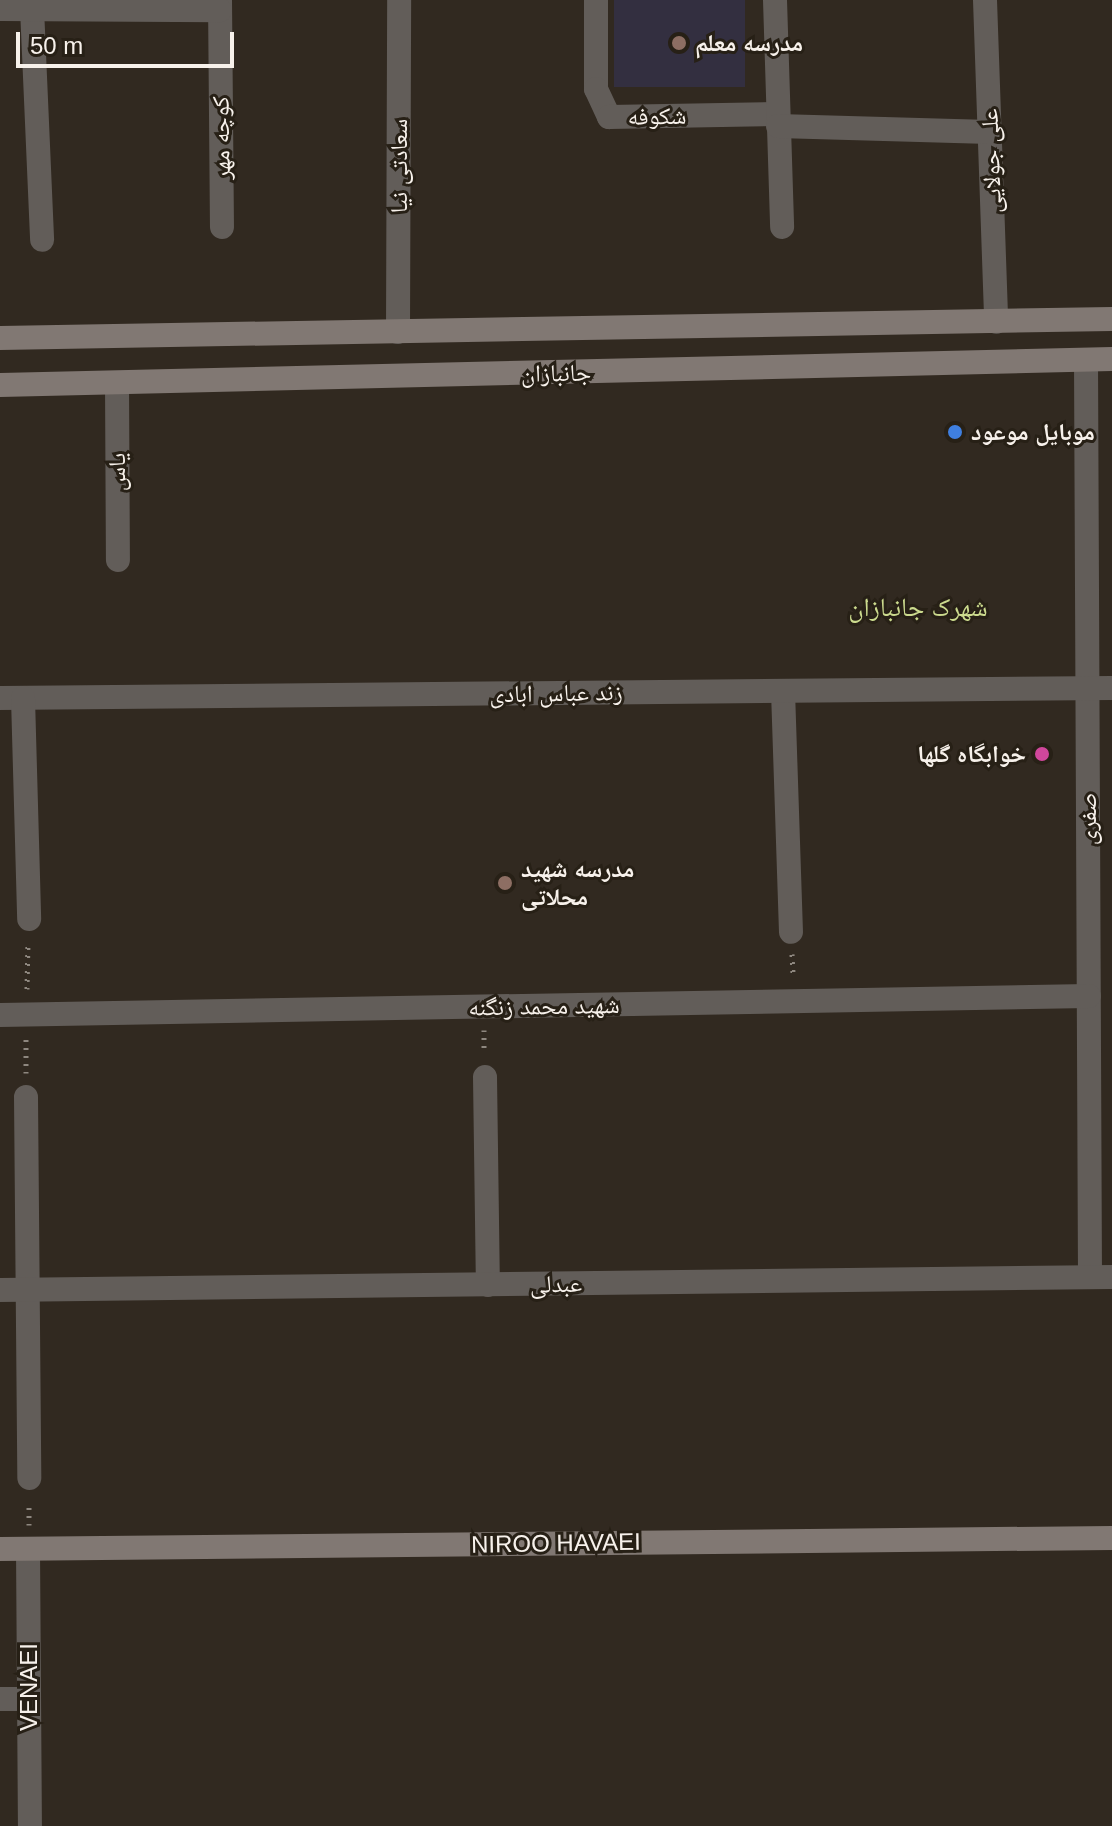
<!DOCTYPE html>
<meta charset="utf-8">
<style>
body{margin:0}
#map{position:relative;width:1112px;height:1826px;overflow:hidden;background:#312920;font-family:Helvetica,"Noto Naskh Arabic",sans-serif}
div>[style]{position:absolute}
.education>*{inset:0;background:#332f40;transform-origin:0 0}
.path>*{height:5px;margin-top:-2.5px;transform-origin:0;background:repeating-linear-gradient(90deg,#8e877f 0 2px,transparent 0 8px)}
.street>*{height:24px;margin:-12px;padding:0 12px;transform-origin:12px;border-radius:12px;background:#625d59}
.secondary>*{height:24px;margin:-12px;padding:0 12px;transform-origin:12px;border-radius:12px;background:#817873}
.dots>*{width:22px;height:22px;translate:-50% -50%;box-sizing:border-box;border:4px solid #272016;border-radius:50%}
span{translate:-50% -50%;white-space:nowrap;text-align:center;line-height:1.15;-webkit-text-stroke:6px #272016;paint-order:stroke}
.poi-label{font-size:24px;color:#f7f1eb;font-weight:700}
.left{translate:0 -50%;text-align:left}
.right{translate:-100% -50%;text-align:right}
.street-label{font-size:24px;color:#f7f1eb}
.neighbourhood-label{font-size:26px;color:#ccdb8e}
.scale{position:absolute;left:16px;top:32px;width:218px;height:36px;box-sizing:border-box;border:4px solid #f7f1eb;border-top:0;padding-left:10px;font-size:24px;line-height:28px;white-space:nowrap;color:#f7f1eb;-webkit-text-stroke:6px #272016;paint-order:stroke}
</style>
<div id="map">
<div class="education">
<div style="left:614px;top:0;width:131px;height:87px"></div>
</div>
<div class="path">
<div style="left:792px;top:954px;width:22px;rotate:87deg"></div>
<div style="left:27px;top:989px;width:46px;rotate:-88.8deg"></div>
<div style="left:484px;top:1030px;width:22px;rotate:90deg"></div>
<div style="left:26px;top:1073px;width:34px;rotate:-90deg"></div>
<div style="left:29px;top:1525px;width:22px;rotate:-90deg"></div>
</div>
<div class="street">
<div style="left:220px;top:0;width:227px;rotate:89.5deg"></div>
<div style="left:596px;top:0;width:89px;rotate:90deg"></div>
<div style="left:596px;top:89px;width:31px;rotate:65deg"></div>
<div style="left:609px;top:117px;width:168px;rotate:-1deg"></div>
<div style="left:775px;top:0;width:227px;rotate:88.2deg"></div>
<div style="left:985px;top:0;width:322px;rotate:88deg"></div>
<div style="left:32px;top:8px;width:232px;rotate:87.5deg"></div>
<div style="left:0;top:9px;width:220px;rotate:0.3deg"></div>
<div style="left:778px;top:126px;width:212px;rotate:1.6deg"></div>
<div style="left:398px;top:332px;width:332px;rotate:-89.8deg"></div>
<div style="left:1086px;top:360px;width:917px;rotate:89.75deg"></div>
<div style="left:117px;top:383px;width:177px;rotate:89.7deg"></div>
<div style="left:783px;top:691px;width:241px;rotate:88.1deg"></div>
<div style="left:0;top:698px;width:1112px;rotate:-0.52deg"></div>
<div style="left:23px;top:698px;width:221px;rotate:88.4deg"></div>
<div style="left:0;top:1015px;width:1089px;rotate:-1deg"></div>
<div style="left:485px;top:1077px;width:208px;rotate:89.2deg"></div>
<div style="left:26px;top:1097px;width:381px;rotate:89.5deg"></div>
<div style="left:0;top:1290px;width:1112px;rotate:-0.67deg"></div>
<div style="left:28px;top:1549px;width:277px;rotate:89.6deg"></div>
<div style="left:0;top:1699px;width:29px"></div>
</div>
<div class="secondary">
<div style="left:0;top:338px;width:1112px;rotate:-0.98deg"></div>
<div style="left:0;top:385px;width:1112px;rotate:-1.34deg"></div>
<div style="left:0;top:1549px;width:1112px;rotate:-0.57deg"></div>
</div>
<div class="dots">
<div style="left:679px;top:43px;background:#8d6e63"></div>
<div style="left:955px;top:432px;background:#3f7fe0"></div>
<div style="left:1042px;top:754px;background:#d1479c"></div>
<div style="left:505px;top:883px;background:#8d6e63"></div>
</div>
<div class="poi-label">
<span class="left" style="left:695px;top:43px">مدرسه معلم</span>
<span class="left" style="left:971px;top:432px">موبایل موعود</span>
<span class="right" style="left:1026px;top:754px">خوابگاه گلها</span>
<span class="left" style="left:521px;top:883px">مدرسه شهید<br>محلاتی</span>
</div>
<div class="street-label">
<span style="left:657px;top:116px;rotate:-1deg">شکوفه</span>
<span style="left:221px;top:138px;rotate:-91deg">کوچه مهر</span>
<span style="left:991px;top:161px;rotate:-92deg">علی جولایی</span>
<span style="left:399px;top:166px;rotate:-90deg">سعادتی نیا</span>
<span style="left:556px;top:373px;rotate:-1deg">جانبازان</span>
<span style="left:117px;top:472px;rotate:-90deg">یاس</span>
<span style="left:556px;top:693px;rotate:-1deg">زند عباس ابادی</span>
<span style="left:1088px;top:819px;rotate:-90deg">صفری</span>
<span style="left:544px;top:1006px;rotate:-1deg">شهید محمد زنگنه</span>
<span style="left:556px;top:1284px;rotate:-1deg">عبدلی</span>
<span style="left:556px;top:1543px;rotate:-1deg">NIROO HAVAEI</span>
<span style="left:29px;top:1687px;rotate:-90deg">VENAEI</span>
</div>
<div class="neighbourhood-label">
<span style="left:918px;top:608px">شهرک جانبازان</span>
</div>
<div class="scale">50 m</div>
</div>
